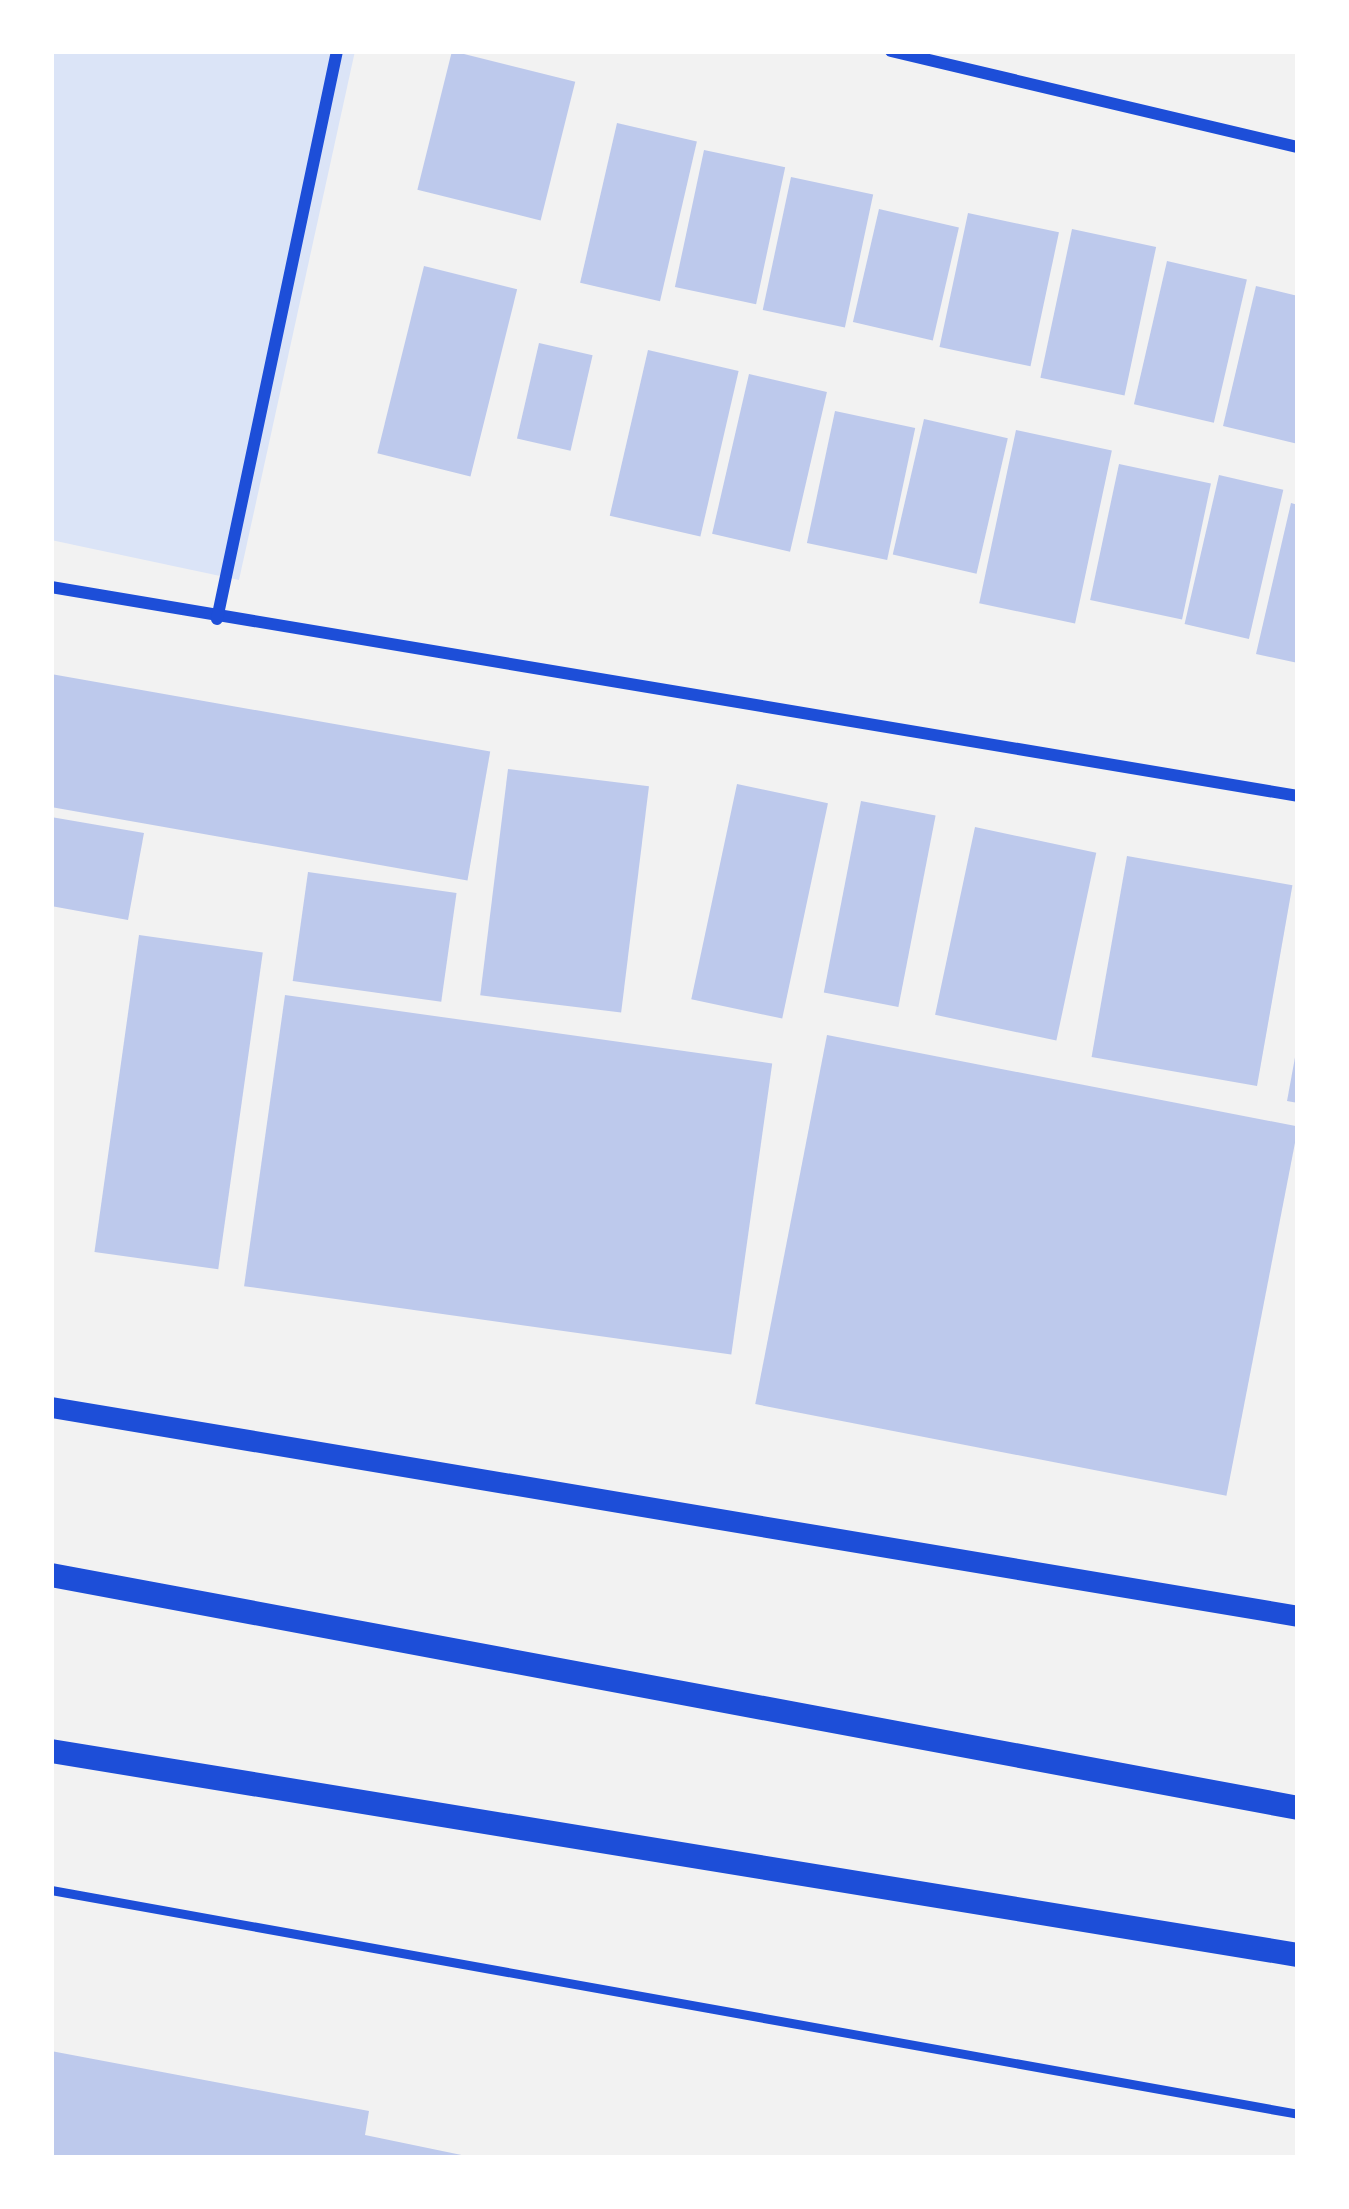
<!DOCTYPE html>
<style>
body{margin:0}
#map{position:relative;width:1349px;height:2209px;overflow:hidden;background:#f2f2f2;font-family:"Archivo Narrow",sans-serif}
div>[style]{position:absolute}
.green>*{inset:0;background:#dbe4f7}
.building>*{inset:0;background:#bdc9ec;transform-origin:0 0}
.service>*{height:9px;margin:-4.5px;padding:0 4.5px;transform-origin:4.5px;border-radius:4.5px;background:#1d4ed8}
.minor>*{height:12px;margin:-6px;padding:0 6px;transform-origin:6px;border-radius:6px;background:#1d4ed8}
.tertiary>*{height:21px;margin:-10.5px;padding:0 10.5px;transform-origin:10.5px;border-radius:10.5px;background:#1d4ed8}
.secondary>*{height:24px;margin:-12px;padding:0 12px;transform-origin:12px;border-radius:12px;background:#1d4ed8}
span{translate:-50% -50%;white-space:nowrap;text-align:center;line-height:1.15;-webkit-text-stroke:9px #fff;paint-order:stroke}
.frame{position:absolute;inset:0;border:54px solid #fff;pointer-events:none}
</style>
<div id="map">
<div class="green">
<div style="clip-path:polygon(51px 51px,355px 51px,239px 580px,51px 540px)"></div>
</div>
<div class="building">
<div style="left:452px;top:51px;width:127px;height:143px;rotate:14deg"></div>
<div style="left:617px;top:123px;width:82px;height:164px;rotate:13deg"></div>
<div style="left:704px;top:150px;width:83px;height:140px;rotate:12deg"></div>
<div style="left:791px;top:177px;width:84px;height:136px;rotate:12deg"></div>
<div style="left:879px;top:209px;width:82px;height:116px;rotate:13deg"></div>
<div style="left:968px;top:213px;width:93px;height:137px;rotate:12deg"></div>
<div style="left:1072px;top:229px;width:86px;height:152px;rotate:12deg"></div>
<div style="left:1167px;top:261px;width:82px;height:147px;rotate:13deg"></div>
<div style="left:424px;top:266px;width:96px;height:193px;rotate:14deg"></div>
<div style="clip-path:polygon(1256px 286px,1298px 296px,1298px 444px,1223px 426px)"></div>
<div style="left:539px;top:343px;width:55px;height:98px;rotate:13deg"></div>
<div style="left:648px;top:350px;width:93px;height:170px;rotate:13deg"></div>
<div style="left:749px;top:374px;width:80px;height:164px;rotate:13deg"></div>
<div style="left:835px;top:411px;width:82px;height:135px;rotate:12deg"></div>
<div style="left:924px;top:419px;width:86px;height:139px;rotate:13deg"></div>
<div style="left:1016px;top:430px;width:98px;height:177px;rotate:12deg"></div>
<div style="left:1119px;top:464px;width:94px;height:139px;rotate:12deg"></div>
<div style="left:1219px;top:475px;width:66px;height:153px;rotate:13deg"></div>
<div style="clip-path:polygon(1291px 503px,1298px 505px,1298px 663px,1256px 654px)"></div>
<div style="left:51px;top:674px;width:446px;height:131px;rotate:10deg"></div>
<div style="left:508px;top:769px;width:142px;height:228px;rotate:7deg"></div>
<div style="left:737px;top:784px;width:93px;height:220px;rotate:12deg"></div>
<div style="left:861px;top:801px;width:76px;height:195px;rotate:11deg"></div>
<div style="clip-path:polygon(51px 817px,144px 833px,128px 920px,51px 906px)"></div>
<div style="left:975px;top:827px;width:124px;height:192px;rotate:12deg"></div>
<div style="left:1127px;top:856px;width:168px;height:204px;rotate:10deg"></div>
<div style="left:308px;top:872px;width:150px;height:110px;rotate:8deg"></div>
<div style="left:139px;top:935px;width:125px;height:320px;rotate:8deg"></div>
<div style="left:285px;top:995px;width:492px;height:294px;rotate:8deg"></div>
<div style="left:827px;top:1035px;width:480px;height:376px;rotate:11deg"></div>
<div style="clip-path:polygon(1296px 1052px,1298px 1052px,1298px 1103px,1287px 1101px)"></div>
<div style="clip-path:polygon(51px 2051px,369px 2111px,365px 2135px,476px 2158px,51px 2158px)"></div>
</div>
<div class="service">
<div style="left:51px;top:1890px;width:1267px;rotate:10.18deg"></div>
</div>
<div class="minor">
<div style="left:891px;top:51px;width:418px;rotate:13.3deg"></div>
<div style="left:51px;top:587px;width:1264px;rotate:9.51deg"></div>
<div style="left:217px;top:619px;width:581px;rotate:-78.07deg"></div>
</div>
<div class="tertiary">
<div style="left:51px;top:1407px;width:1264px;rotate:9.51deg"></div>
</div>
<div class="secondary">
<div style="left:51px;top:1575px;width:1269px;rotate:10.58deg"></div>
<div style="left:51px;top:1751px;width:1264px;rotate:9.29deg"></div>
</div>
<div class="frame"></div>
</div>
